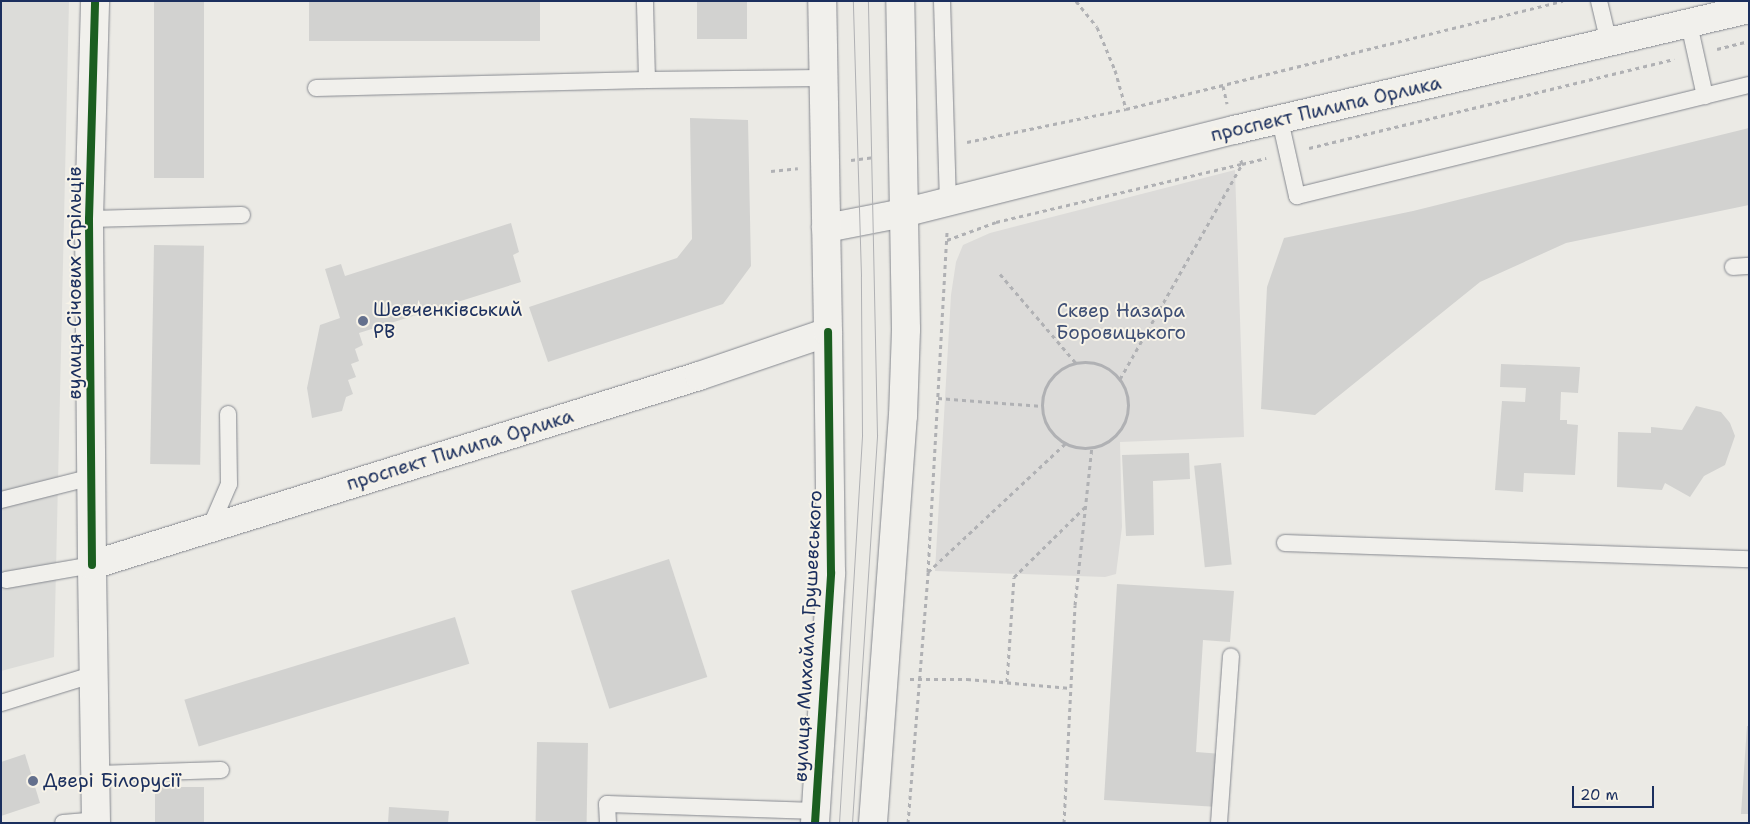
<!DOCTYPE html>
<meta charset="utf-8">
<style>
body{margin:0}
#map{position:relative;width:1750px;height:824px;overflow:hidden;background:#ebeae5;font-family:"Shantell Sans",sans-serif}
div>[style]{position:absolute}
.built>*{inset:0;background:#dcdcd9}
.green>*{inset:0;background:#dcdbd9}
.building>*{inset:0;background:#d2d2d0;transform-origin:0 0}
.path>*{height:3px;margin-top:-1.5px;transform-origin:0;background:repeating-linear-gradient(90deg,#b0b1b4 0 4px,transparent 0 8px)}
.path>.ring{margin:-1.5px;padding:0;box-sizing:content-box;background:none;border:3px solid #b0b1b4;border-radius:50%}
.roads{filter:drop-shadow(0 0 1px #85888f) drop-shadow(0 0 1px #85888f)}
.service>*{height:16px;margin:-8px;padding:0 8px;transform-origin:8px;border-radius:8px;background:#f1f0ec}
.tertiary>*{height:28px;margin:-14px;padding:0 14px;transform-origin:14px;border-radius:14px;background:#f1f0ec}
.secondary>*{height:28px;margin:-14px;padding:0 14px;transform-origin:14px;border-radius:14px;background:#f1f0ec}
.primary>*{height:28px;margin:-14px;padding:0 14px;transform-origin:14px;border-radius:14px;background:#f1f0ec}
.tram>*{height:1px;margin:-0.5px;padding:0 0.5px;transform-origin:0.5px;border-radius:0.5px;background:#b0b1b4}
.cycleway>*{height:8px;margin:-4px;padding:0 4px;transform-origin:4px;border-radius:4px;background:#1b5e20}
.dots>*{width:14px;height:14px;translate:-50% -50%;box-sizing:border-box;border:2px solid #f7f3e8;border-radius:50%}
span{translate:-50% -50%;white-space:nowrap;text-align:center;line-height:1.15;-webkit-text-stroke:4px #f7f3e8;paint-order:stroke}
.street-label{font-size:19px;color:#1b2f5e}
.poi-label{font-size:19px;color:#1b2f5e}
.left{translate:0 -50%;text-align:left}
.park-label{font-size:19px;color:#3f4f75}
.frame{position:absolute;inset:0;border:2px solid #1b2f5e;pointer-events:none}
.scale{position:absolute;left:1572px;top:786px;width:82px;height:22px;box-sizing:border-box;border:2px solid #1b2f5e;border-top:0;padding-left:6px;font-size:15px;line-height:18px;white-space:nowrap;color:#1b2f5e;-webkit-text-stroke:4px #f7f3e8;paint-order:stroke}
</style>
<div id="map">
<div class="built">
<div style="clip-path:polygon(1px 1px,69px 1px,54px 657px,1px 671px)"></div>
</div>
<div class="green">
<div style="clip-path:polygon(1235px 170px,1244px 437px,1120px 442px,1122px 527px,1116px 574px,1105px 577px,935px 571px,951px 295px,956px 262px,963px 245px,990px 233px)"></div>
</div>
<div class="building">
<div style="left:154px;top:1px;width:50px;height:177px"></div>
<div style="left:309px;top:1px;width:231px;height:40px"></div>
<div style="left:697px;top:1px;width:50px;height:38px"></div>
<div style="clip-path:polygon(690px 118px,748px 120px,751px 266px,723px 304px,548px 362px,529px 307px,677px 258px,692px 239px)"></div>
<div style="clip-path:polygon(1749px 128px,1749px 205px,1566px 243px,1480px 282px,1315px 415px,1261px 409px,1267px 287px,1284px 238px,1413px 211px)"></div>
<div style="clip-path:polygon(511px 223px,519px 252px,513px 255px,521px 282px,359px 333px,363px 345px,355px 349px,359px 361px,351px 364px,356px 377px,348px 380px,353px 394px,346px 397px,342px 411px,312px 418px,307px 388px,320px 325px,340px 318px,325px 269px,341px 264px,345px 276px)"></div>
<div style="left:154px;top:245px;width:50px;height:219px;rotate:1deg"></div>
<div style="clip-path:polygon(1501px 364px,1580px 367px,1578px 393px,1561px 392px,1560px 420px,1567px 420px,1567px 424px,1578px 425px,1575px 475px,1524px 473px,1523px 492px,1495px 490px,1502px 401px,1525px 402px,1526px 388px,1500px 387px)"></div>
<div style="clip-path:polygon(1696px 406px,1721px 412px,1730px 423px,1735px 436px,1725px 465px,1704px 476px,1690px 497px,1665px 483px,1662px 490px,1617px 487px,1618px 432px,1651px 433px,1651px 427px,1682px 430px)"></div>
<div style="clip-path:polygon(1189px 453px,1190px 479px,1153px 481px,1154px 535px,1126px 536px,1122px 455px)"></div>
<div style="left:1221px;top:463px;width:102px;height:27px;rotate:84deg"></div>
<div style="left:669px;top:559px;width:124px;height:103px;rotate:72deg"></div>
<div style="clip-path:polygon(1117px 584px,1234px 591px,1230px 642px,1203px 640px,1196px 752px,1222px 754px,1218px 807px,1104px 800px)"></div>
<div style="left:455px;top:617px;width:49px;height:283px;rotate:73deg"></div>
<div style="clip-path:polygon(1747px 726px,1749px 726px,1749px 814px,1741px 814px)"></div>
<div style="left:537px;top:742px;width:51px;height:79px;rotate:1deg"></div>
<div style="clip-path:polygon(25px 754px,40px 803px,1px 816px,1px 762px)"></div>
<div style="left:155px;top:787px;width:49px;height:36px"></div>
<div style="clip-path:polygon(389px 807px,449px 811px,448px 823px,388px 823px)"></div>
</div>
<div class="path">
<div style="left:1076px;top:1px;width:33px;rotate:51deg"></div>
<div style="left:1097px;top:27px;width:47px;rotate:67.3deg"></div>
<div style="left:1115px;top:70px;width:41px;rotate:74.2deg"></div>
<div style="left:1717px;top:49px;width:33px;rotate:-14deg"></div>
<div style="left:1223px;top:86px;width:18px;rotate:77deg"></div>
<div style="left:967px;top:142px;width:162px;rotate:-11.7deg"></div>
<div style="left:1126px;top:109px;width:450px;rotate:-13.9deg"></div>
<div style="left:1309px;top:148px;width:376px;rotate:-13.7deg"></div>
<div style="left:851px;top:160px;width:24px;rotate:-7deg"></div>
<div style="left:771px;top:171px;width:27px;rotate:-6deg"></div>
<div style="left:947px;top:240px;width:52px;rotate:-20.2deg"></div>
<div style="left:996px;top:222px;width:253px;rotate:-13.3deg"></div>
<div style="left:1242px;top:164px;width:7px;rotate:-106deg"></div>
<div style="left:1000px;top:274px;width:117px;rotate:49.5deg"></div>
<div class="ring" style="left:1042px;top:362px;width:83px;height:83px"></div>
<div style="left:1120px;top:379px;width:247px;rotate:-60.4deg"></div>
<div style="left:1242px;top:164px;width:25px;rotate:-14deg"></div>
<div style="left:938px;top:398px;width:105px;rotate:4.4deg"></div>
<div style="left:928px;top:572px;width:189px;rotate:-43.1deg"></div>
<div style="left:910px;top:679px;width:57px"></div>
<div style="left:967px;top:679px;width:104px;rotate:4.9deg"></div>
<div style="left:1007px;top:682px;width:105px;rotate:-86.2deg"></div>
<div style="left:1014px;top:577px;width:101px;rotate:-44.6deg"></div>
<div style="left:908px;top:823px;width:252px;rotate:-85.4deg"></div>
<div style="left:928px;top:572px;width:343px;rotate:-86.8deg"></div>
<div style="left:1064px;top:823px;width:218px;rotate:-87.1deg"></div>
<div style="left:1075px;top:605px;width:159px;rotate:-83.9deg"></div>
</div>
<div class="roads">
<div class="service">
<div style="left:942px;top:1px;width:200px;rotate:88.3deg"></div>
<div style="left:1599px;top:1px;width:43px;rotate:76.6deg"></div>
<div style="left:1689px;top:24px;width:74px;rotate:77.5deg"></div>
<div style="left:647px;top:80px;width:176px;rotate:-0.7deg"></div>
<div style="left:316px;top:88px;width:331px;rotate:-1.4deg"></div>
<div style="left:647px;top:80px;width:79px;rotate:-91.5deg"></div>
<div style="left:1280px;top:120px;width:78px;rotate:77.4deg"></div>
<div style="left:1297px;top:196px;width:465px;rotate:-13.8deg"></div>
<div style="left:89px;top:219px;width:153px;rotate:-1.5deg"></div>
<div style="left:1733px;top:267px;width:16px;rotate:-4deg"></div>
<div style="left:1px;top:500px;width:94px;rotate:-14.2deg"></div>
<div style="left:210px;top:528px;width:48px;rotate:-66.6deg"></div>
<div style="left:229px;top:484px;width:70px;rotate:-90.8deg"></div>
<div style="left:1285px;top:543px;width:464px;rotate:2deg"></div>
<div style="left:6px;top:580px;width:87px;rotate:-9.9deg"></div>
<div style="left:1px;top:703px;width:98px;rotate:-17.1deg"></div>
<div style="left:97px;top:774px;width:124px;rotate:-1.8deg"></div>
<div style="left:63px;top:823px;width:33px;rotate:-5deg"></div>
<div style="left:608px;top:823px;width:19px;rotate:-93deg"></div>
<div style="left:607px;top:804px;width:209px;rotate:1.9deg"></div>
<div style="left:1219px;top:823px;width:167px;rotate:-85.9deg"></div>
</div>
<div class="tertiary">
<div style="left:92px;top:565px;width:346px;rotate:-90.5deg"></div>
<div style="left:89px;top:219px;width:218px;rotate:-88.4deg"></div>
<div style="left:815px;top:823px;width:251px;rotate:-86.3deg"></div>
<div style="left:831px;top:573px;width:241px;rotate:-90.7deg"></div>
</div>
<div class="secondary">
<div style="left:903px;top:213px;width:341px;rotate:-14.1deg"></div>
<div style="left:1234px;top:130px;width:529px;rotate:-13.22deg"></div>
</div>
<div class="primary">
<div style="left:826px;top:228px;width:78px;rotate:-11deg"></div>
<div style="left:96px;top:823px;width:258px;rotate:-90.9deg"></div>
<div style="left:92px;top:565px;width:636px;rotate:-17.29deg"></div>
<div style="left:699px;top:376px;width:136px;rotate:-18.8deg"></div>
<div style="left:828px;top:332px;width:331px;rotate:-91deg"></div>
<div style="left:873px;top:823px;width:408px;rotate:-85.8deg"></div>
<div style="left:903px;top:416px;width:87px;rotate:-88deg"></div>
<div style="left:906px;top:329px;width:328px;rotate:-91deg"></div>
</div>
</div>
<div class="tram">
<div style="left:839px;top:823px;width:389px;rotate:-86.6deg"></div>
<div style="left:862px;top:435px;width:159px;rotate:-90.4deg"></div>
<div style="left:861px;top:276px;width:275px;rotate:-91.7deg"></div>
<div style="left:852px;top:823px;width:389px;rotate:-86.3deg"></div>
<div style="left:877px;top:435px;width:434px;rotate:-91.2deg"></div>
</div>
<div class="cycleway">
<div style="left:92px;top:565px;width:346px;rotate:-90.5deg"></div>
<div style="left:89px;top:219px;width:218px;rotate:-88.4deg"></div>
<div style="left:815px;top:823px;width:251px;rotate:-86.3deg"></div>
<div style="left:831px;top:573px;width:241px;rotate:-90.7deg"></div>
</div>
<div class="dots">
<div style="left:363px;top:321px;background:#64708d"></div>
<div style="left:33px;top:781px;background:#64708d"></div>
</div>
<div class="street-label">
<span style="left:1326px;top:109px;rotate:-13deg">проспект Пилипа Орлика</span>
<span style="left:75px;top:283px;rotate:-90deg">вулиця Січових Стрільців</span>
<span style="left:460px;top:450px;rotate:-17deg">проспект Пилипа Орлика</span>
<span style="left:808px;top:636px;rotate:-87deg">вулиця Михайла Грушевського</span>
</div>
<div class="poi-label">
<span class="left" style="left:373px;top:321px">Шевченківський<br>РВ</span>
<span class="left" style="left:43px;top:781px">Двері Білорусії</span>
</div>
<div class="park-label">
<span style="left:1121px;top:322px">Сквер Назара<br>Боровицького</span>
</div>
<div class="frame"></div>
<div class="scale">20 m</div>
</div>
